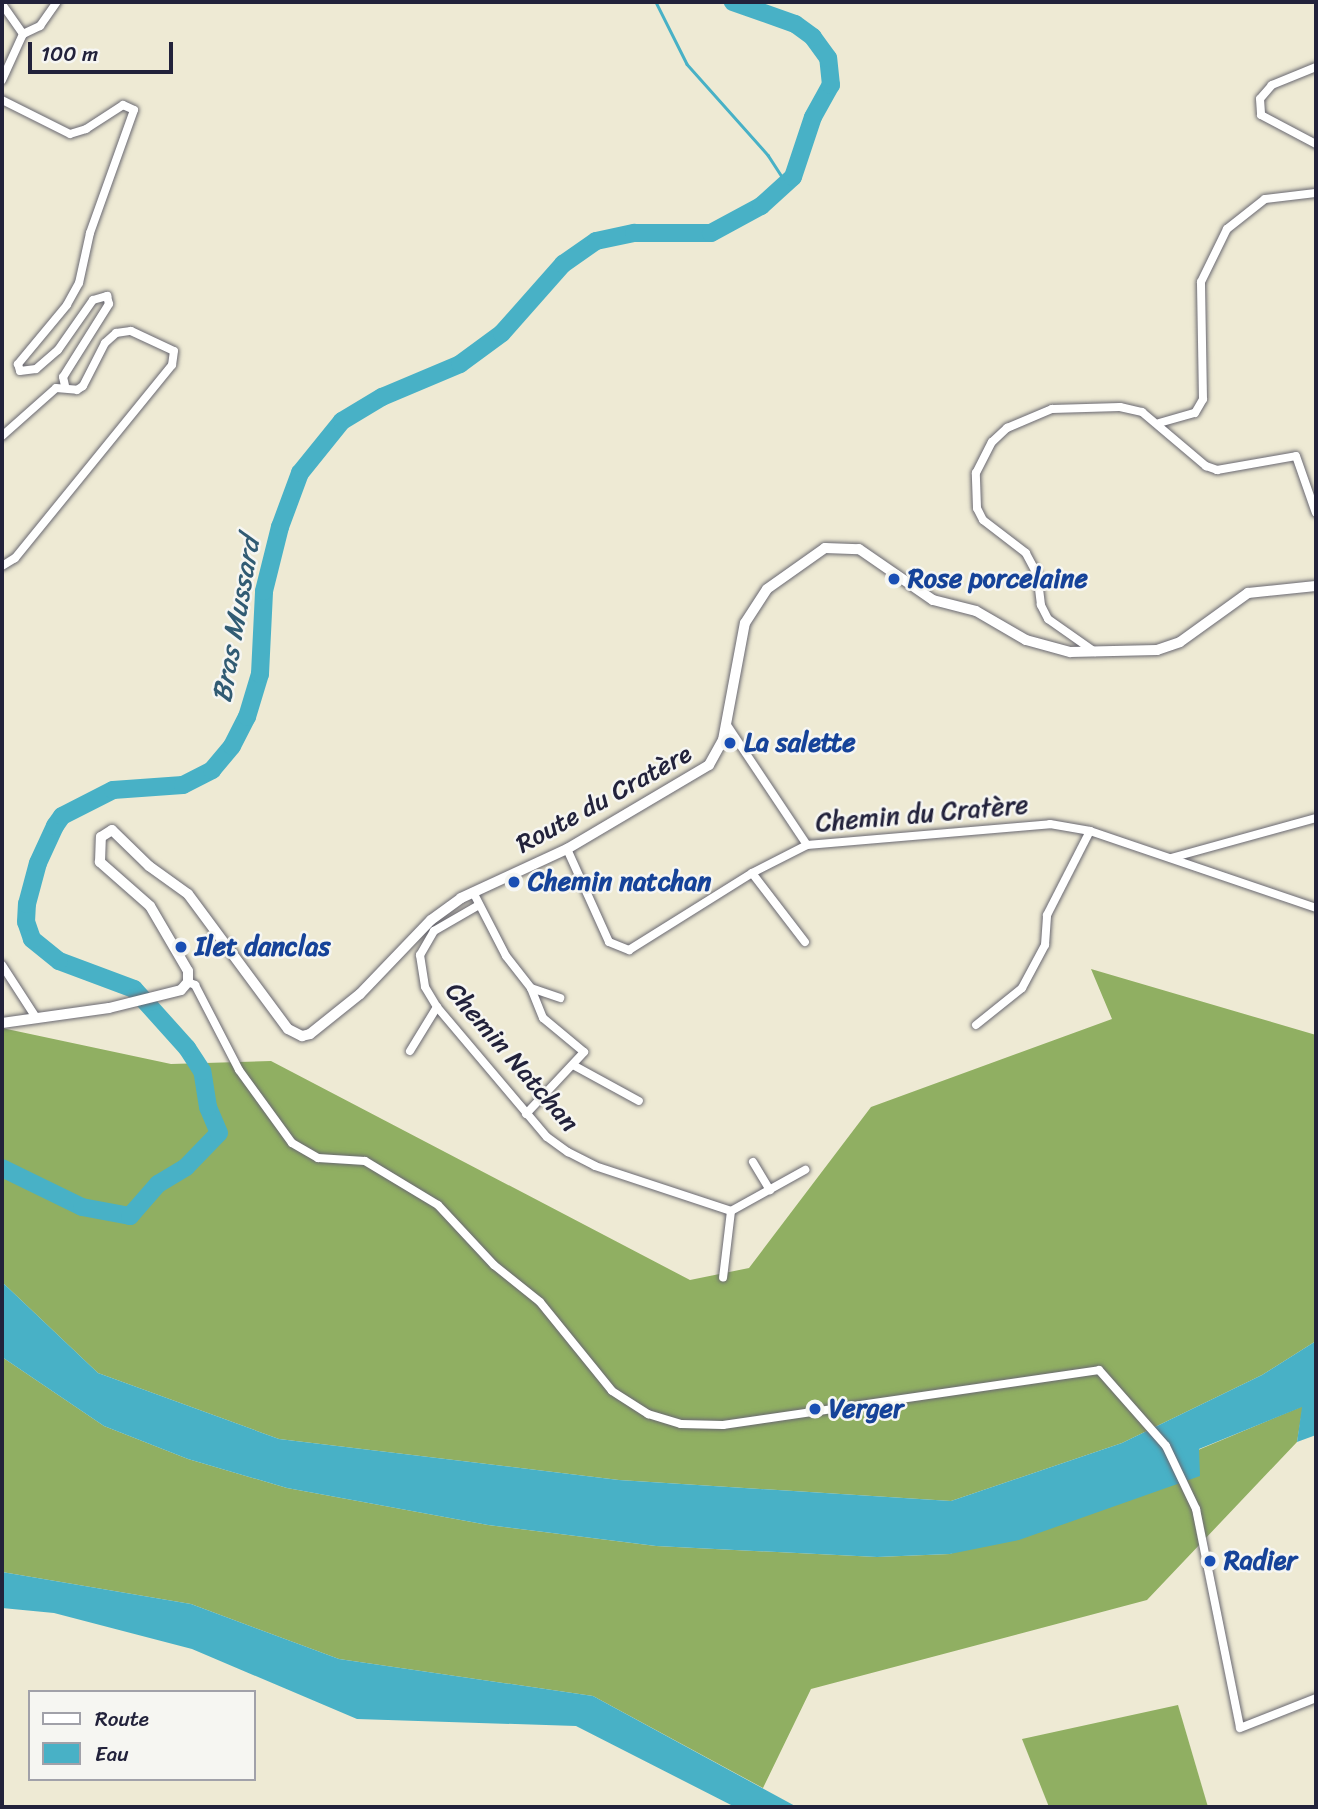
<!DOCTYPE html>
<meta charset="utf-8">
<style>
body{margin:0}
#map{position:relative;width:1318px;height:1809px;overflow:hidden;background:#eeead4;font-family:Sriracha,sans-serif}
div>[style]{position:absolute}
.forest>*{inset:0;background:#90af62}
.water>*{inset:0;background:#48b1c6}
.stream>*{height:2.5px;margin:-1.25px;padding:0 1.25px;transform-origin:1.25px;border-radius:1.25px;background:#48b1c6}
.river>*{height:18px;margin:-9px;padding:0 9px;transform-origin:9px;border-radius:9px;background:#48b1c6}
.roads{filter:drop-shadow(0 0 2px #696871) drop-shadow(0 0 2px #696871)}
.minor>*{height:8px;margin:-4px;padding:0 4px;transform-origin:4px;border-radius:4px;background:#fff}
.tertiary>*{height:10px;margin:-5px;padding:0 5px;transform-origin:5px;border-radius:5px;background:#fff}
.dots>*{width:19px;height:19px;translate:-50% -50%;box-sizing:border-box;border:4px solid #f6f6f2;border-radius:50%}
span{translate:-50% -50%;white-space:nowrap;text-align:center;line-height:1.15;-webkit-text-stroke:5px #f6f6f2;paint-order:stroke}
.transit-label{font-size:26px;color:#164399;font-weight:700}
.left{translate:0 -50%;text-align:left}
.street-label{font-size:26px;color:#22223b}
.water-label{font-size:28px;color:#315b73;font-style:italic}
.frame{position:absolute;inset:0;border:4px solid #22223b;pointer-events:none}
.legend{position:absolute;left:28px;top:1690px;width:228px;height:91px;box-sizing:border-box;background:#f6f6f2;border:2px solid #a1a1a9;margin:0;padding:9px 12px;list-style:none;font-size:21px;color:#22223b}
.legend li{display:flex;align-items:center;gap:14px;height:35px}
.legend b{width:35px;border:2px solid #a1a1a9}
.scale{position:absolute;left:28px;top:42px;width:145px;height:32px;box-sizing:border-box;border:4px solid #22223b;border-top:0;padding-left:9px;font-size:21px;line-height:24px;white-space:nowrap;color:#22223b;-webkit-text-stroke:5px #f6f6f2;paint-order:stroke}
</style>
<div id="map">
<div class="forest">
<div style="clip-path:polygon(1091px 969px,1316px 1035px,1316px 1341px,1262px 1375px,1122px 1443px,951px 1501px,619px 1480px,279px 1439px,98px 1373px,2px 1282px,2px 1028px,171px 1064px,271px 1061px,690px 1280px,749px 1268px,871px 1107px,1112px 1019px)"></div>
<div style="clip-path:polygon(2px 1357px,104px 1426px,188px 1459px,287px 1488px,488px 1525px,656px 1546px,877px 1557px,950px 1554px,1303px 1406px,1297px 1442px,1147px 1600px,811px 1689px,763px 1788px,593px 1696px,339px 1659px,191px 1604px,2px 1572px)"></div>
<div style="clip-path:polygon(1178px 1705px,1208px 1807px,1049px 1807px,1022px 1739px)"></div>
</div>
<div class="water">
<div style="clip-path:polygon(2px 1282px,98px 1373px,279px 1439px,619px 1480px,951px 1501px,1122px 1443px,1262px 1375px,1316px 1341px,1316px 1435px,1297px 1442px,1302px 1407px,1199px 1449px,1200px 1476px,1019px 1540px,950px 1554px,877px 1557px,656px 1546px,488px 1525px,287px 1488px,188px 1459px,104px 1426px,2px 1357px)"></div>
<div style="clip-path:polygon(2px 1572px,191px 1604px,339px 1659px,593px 1696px,797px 1807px,735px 1807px,576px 1726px,357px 1719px,192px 1649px,54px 1613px,2px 1608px)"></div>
</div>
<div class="stream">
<div style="left:656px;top:2px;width:69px;rotate:63.4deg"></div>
<div style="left:687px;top:64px;width:122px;rotate:48.3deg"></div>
<div style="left:768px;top:155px;width:33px;rotate:57deg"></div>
</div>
<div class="river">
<div style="left:2px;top:1168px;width:89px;rotate:26deg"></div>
<div style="left:82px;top:1207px;width:49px;rotate:10.6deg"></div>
<div style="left:130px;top:1216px;width:43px;rotate:-48.8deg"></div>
<div style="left:158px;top:1184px;width:33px;rotate:-31deg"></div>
<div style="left:186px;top:1167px;width:47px;rotate:-45.9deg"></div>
<div style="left:219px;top:1133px;width:28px;rotate:-113deg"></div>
<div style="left:208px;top:1107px;width:36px;rotate:-99deg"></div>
<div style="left:202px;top:1071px;width:27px;rotate:-123deg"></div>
<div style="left:187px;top:1048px;width:79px;rotate:-131.9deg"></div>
<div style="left:134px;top:989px;width:80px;rotate:-159.5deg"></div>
<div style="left:59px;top:961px;width:35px;rotate:-141deg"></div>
<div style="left:32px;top:939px;width:18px;rotate:-109deg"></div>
<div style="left:26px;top:922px;width:18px;rotate:-87deg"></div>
<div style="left:27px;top:904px;width:42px;rotate:-75deg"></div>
<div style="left:38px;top:863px;width:41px;rotate:-65.3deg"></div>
<div style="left:55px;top:826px;width:12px;rotate:-55deg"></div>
<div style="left:62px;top:816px;width:57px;rotate:-27deg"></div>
<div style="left:113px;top:790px;width:70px;rotate:-4.1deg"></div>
<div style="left:183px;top:785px;width:33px;rotate:-27deg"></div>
<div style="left:212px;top:770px;width:31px;rotate:-50deg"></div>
<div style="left:232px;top:746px;width:33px;rotate:-63deg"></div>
<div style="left:247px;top:717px;width:45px;rotate:-73.2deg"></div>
<div style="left:260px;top:674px;width:83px;rotate:-87.2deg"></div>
<div style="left:264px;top:591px;width:66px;rotate:-76deg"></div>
<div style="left:280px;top:527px;width:58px;rotate:-69.7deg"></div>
<div style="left:300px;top:473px;width:67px;rotate:-51.1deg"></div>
<div style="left:342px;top:421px;width:47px;rotate:-31deg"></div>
<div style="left:382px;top:397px;width:85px;rotate:-22.9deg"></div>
<div style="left:460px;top:364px;width:52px;rotate:-36.4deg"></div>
<div style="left:502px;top:333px;width:92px;rotate:-48.5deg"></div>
<div style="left:563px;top:264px;width:40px;rotate:-34.9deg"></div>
<div style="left:596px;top:241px;width:39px;rotate:-12deg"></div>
<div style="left:634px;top:233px;width:77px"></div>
<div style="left:711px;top:233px;width:57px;rotate:-28.4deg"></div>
<div style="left:761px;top:206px;width:43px;rotate:-42.2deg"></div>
<div style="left:793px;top:177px;width:63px;rotate:-71.6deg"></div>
<div style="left:813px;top:117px;width:37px;rotate:-61deg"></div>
<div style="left:831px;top:85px;width:27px;rotate:-96deg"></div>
<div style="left:828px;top:58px;width:26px;rotate:-126deg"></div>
<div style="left:813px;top:37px;width:22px;rotate:-144deg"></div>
<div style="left:795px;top:24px;width:66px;rotate:-160.5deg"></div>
</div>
<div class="roads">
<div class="minor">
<div style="left:2px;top:4px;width:37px;rotate:55deg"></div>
<div style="left:23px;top:34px;width:19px;rotate:-25deg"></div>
<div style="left:40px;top:26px;width:29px;rotate:-55deg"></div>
<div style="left:1316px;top:67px;width:48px;rotate:157.8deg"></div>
<div style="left:1272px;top:85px;width:18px;rotate:131deg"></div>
<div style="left:1260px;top:99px;width:16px;rotate:86deg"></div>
<div style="left:1261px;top:115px;width:62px;rotate:27.8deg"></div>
<div style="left:2px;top:80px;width:51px;rotate:-65.5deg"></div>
<div style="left:2px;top:100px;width:76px;rotate:26.6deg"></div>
<div style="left:70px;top:134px;width:17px;rotate:-17deg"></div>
<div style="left:86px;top:129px;width:44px;rotate:-33deg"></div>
<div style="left:123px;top:105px;width:12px;rotate:24deg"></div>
<div style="left:134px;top:110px;width:131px;rotate:109.7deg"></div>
<div style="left:90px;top:233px;width:51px;rotate:102.4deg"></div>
<div style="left:79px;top:283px;width:25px;rotate:119deg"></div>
<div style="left:67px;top:305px;width:77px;rotate:129.7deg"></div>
<div style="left:18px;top:364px;width:7px;rotate:74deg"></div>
<div style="left:20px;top:371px;width:16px;rotate:-7deg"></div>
<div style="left:36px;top:369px;width:29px;rotate:-41deg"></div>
<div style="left:58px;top:350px;width:61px;rotate:-55deg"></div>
<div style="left:93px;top:300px;width:15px;rotate:-16deg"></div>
<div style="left:107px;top:296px;width:8px;rotate:76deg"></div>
<div style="left:109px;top:304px;width:86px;rotate:122.2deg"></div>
<div style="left:63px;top:377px;width:9px;rotate:77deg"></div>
<div style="left:1159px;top:423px;width:37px;rotate:-16deg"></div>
<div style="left:1195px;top:413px;width:16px;rotate:-60deg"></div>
<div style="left:1203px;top:399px;width:117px;rotate:-91deg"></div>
<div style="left:1201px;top:282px;width:59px;rotate:-63.9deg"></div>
<div style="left:1227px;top:229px;width:48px;rotate:-38.3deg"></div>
<div style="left:1265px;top:199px;width:51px;rotate:-6.7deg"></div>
<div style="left:2px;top:436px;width:72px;rotate:-41.6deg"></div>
<div style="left:56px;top:388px;width:21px;rotate:5deg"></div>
<div style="left:77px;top:390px;width:7px;rotate:-34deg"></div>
<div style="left:83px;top:386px;width:48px;rotate:-62.9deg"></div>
<div style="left:105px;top:343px;width:15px;rotate:-42deg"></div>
<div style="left:116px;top:333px;width:15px;rotate:-8deg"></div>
<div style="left:131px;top:331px;width:47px;rotate:24.9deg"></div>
<div style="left:174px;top:351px;width:14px;rotate:98deg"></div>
<div style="left:172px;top:365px;width:249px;rotate:129.1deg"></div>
<div style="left:15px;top:558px;width:15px;rotate:148deg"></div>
<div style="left:1095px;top:652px;width:57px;rotate:-144.9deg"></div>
<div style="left:1048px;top:619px;width:16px;rotate:-117deg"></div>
<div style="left:1041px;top:605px;width:31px;rotate:-97deg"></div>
<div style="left:1037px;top:574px;width:24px;rotate:-118deg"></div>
<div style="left:1026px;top:553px;width:54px;rotate:-142.5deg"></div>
<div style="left:983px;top:520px;width:13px;rotate:-117deg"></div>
<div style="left:977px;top:508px;width:35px;rotate:-92deg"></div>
<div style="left:976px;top:473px;width:35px;rotate:-63deg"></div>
<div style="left:992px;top:442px;width:21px;rotate:-43deg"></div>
<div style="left:1007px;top:428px;width:49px;rotate:-22.9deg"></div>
<div style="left:1052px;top:409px;width:68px;rotate:-1.7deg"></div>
<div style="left:1120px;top:407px;width:23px;rotate:13deg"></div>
<div style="left:1142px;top:412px;width:84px;rotate:40.2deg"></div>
<div style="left:1206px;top:466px;width:12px;rotate:20deg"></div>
<div style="left:1217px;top:470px;width:80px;rotate:-10deg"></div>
<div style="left:1296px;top:456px;width:60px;rotate:70.7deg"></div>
<div style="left:727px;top:725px;width:144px;rotate:56.3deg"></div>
<div style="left:567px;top:849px;width:102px;rotate:65.7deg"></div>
<div style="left:609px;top:942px;width:22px;rotate:22deg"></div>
<div style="left:629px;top:950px;width:145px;rotate:-32deg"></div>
<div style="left:752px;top:873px;width:62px;rotate:-27deg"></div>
<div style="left:807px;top:845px;width:244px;rotate:-4.9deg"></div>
<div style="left:1050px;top:824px;width:41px;rotate:9.9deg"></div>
<div style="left:1090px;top:831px;width:239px;rotate:18.8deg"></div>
<div style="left:1171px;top:858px;width:150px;rotate:-15.4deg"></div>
<div style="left:752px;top:873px;width:87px;rotate:52.5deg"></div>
<div style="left:473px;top:892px;width:72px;rotate:62.7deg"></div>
<div style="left:506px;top:956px;width:41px;rotate:52deg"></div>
<div style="left:531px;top:988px;width:31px;rotate:19deg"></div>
<div style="left:479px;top:905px;width:52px;rotate:150deg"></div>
<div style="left:434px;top:931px;width:28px;rotate:120deg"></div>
<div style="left:420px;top:955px;width:32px;rotate:81deg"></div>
<div style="left:425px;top:987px;width:23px;rotate:59deg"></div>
<div style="left:437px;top:1007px;width:170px;rotate:49.8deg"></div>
<div style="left:547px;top:1137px;width:26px;rotate:36deg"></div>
<div style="left:568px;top:1152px;width:30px;rotate:27deg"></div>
<div style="left:595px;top:1166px;width:143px;rotate:18.3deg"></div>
<div style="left:731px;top:1211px;width:67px;rotate:96.8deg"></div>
<div style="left:2px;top:965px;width:64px;rotate:57.1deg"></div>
<div style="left:188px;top:982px;width:8px;rotate:23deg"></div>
<div style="left:195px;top:985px;width:96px;rotate:62.6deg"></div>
<div style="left:239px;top:1070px;width:90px;rotate:54deg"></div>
<div style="left:292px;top:1143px;width:30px;rotate:30deg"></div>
<div style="left:318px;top:1158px;width:47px;rotate:3.7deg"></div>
<div style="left:365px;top:1161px;width:85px;rotate:31.1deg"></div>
<div style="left:438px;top:1205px;width:82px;rotate:47deg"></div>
<div style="left:494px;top:1265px;width:59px;rotate:38.8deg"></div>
<div style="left:540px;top:1302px;width:114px;rotate:51deg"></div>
<div style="left:612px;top:1391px;width:43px;rotate:32.6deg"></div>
<div style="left:648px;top:1414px;width:34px;rotate:17deg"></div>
<div style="left:681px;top:1424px;width:42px;rotate:1.4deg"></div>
<div style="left:723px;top:1425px;width:380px;rotate:-8.3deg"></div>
<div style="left:1099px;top:1370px;width:101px;rotate:48.6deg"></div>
<div style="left:1166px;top:1446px;width:70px;rotate:64.5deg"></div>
<div style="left:1196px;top:1509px;width:223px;rotate:78.6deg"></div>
<div style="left:1240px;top:1728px;width:82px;rotate:-21.5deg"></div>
<div style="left:976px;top:1025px;width:59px;rotate:-38.8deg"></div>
<div style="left:1022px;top:988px;width:49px;rotate:-61.9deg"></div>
<div style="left:1045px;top:945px;width:30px;rotate:-86deg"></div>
<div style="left:1047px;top:915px;width:94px;rotate:-62.9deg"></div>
<div style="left:410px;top:1051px;width:52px;rotate:-58.5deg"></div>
<div style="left:573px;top:1065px;width:75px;rotate:28.6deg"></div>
<div style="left:526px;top:1114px;width:85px;rotate:-46.9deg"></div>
<div style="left:584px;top:1052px;width:53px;rotate:-140.3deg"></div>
<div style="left:543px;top:1018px;width:32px;rotate:-112deg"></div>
<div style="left:753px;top:1162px;width:33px;rotate:59deg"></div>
<div style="left:731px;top:1211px;width:85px;rotate:-29deg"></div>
</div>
<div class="tertiary">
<div style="left:2px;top:1023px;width:108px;rotate:-8deg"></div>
<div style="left:109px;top:1008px;width:74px;rotate:-14deg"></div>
<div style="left:181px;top:990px;width:11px;rotate:-49deg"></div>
<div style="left:188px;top:982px;width:11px;rotate:-90deg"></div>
<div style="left:188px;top:971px;width:75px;rotate:-120.3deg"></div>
<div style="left:150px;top:906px;width:67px;rotate:-138.7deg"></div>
<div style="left:100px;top:862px;width:25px;rotate:-88deg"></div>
<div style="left:101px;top:837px;width:13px;rotate:-32deg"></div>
<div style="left:112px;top:830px;width:52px;rotate:44.2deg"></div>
<div style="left:149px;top:866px;width:48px;rotate:35.7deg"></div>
<div style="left:188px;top:894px;width:168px;rotate:53.5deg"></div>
<div style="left:288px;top:1029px;width:16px;rotate:27deg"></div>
<div style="left:302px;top:1036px;width:8px;rotate:-14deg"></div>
<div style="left:310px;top:1034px;width:64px;rotate:-38.7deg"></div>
<div style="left:360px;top:994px;width:103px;rotate:-46.2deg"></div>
<div style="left:431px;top:920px;width:37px;rotate:-36deg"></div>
<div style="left:461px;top:898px;width:117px;rotate:-24.8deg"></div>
<div style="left:567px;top:849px;width:165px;rotate:-30.6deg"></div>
<div style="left:709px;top:765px;width:29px;rotate:-61deg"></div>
<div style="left:723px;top:740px;width:119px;rotate:-79.4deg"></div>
<div style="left:745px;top:623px;width:40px;rotate:-57.1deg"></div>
<div style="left:767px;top:589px;width:71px;rotate:-35.3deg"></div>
<div style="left:825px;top:548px;width:34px;rotate:2deg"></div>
<div style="left:859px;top:549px;width:90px;rotate:34.6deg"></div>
<div style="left:933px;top:600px;width:44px;rotate:14.3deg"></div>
<div style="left:976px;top:611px;width:58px;rotate:30.1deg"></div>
<div style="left:1026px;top:640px;width:46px;rotate:15.3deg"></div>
<div style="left:1070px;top:652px;width:87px;rotate:-1.3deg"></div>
<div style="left:1157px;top:650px;width:24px;rotate:-19deg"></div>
<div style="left:1180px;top:642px;width:84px;rotate:-35.8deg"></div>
<div style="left:1248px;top:593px;width:68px;rotate:-5.9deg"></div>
</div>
</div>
<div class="dots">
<div style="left:894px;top:579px;background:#1a4fb4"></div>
<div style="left:730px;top:743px;background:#1a4fb4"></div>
<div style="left:514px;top:882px;background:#1a4fb4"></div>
<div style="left:181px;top:947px;background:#1a4fb4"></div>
<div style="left:815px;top:1409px;background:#1a4fb4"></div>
<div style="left:1210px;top:1561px;background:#1a4fb4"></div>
</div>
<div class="transit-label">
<span class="left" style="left:908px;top:579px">Rose porcelaine</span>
<span class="left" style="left:744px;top:743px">La salette</span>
<span class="left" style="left:528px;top:882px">Chemin natchan</span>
<span class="left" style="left:195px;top:947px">Ilet danclas</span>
<span class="left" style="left:829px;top:1409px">Verger</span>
<span class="left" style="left:1224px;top:1561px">Radier</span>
</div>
<div class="street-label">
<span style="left:604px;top:799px;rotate:-29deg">Route du Cratère</span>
<span style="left:922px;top:814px;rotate:-5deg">Chemin du Cratère</span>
<span style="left:512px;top:1057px;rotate:49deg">Chemin Natchan</span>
</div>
<div class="water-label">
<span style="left:236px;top:620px;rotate:-80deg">Bras Mussard</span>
</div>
<div class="frame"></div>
<ul class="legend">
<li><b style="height:9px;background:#fff"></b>Route</li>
<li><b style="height:19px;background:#48b1c6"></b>Eau</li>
</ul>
<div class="scale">100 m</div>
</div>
